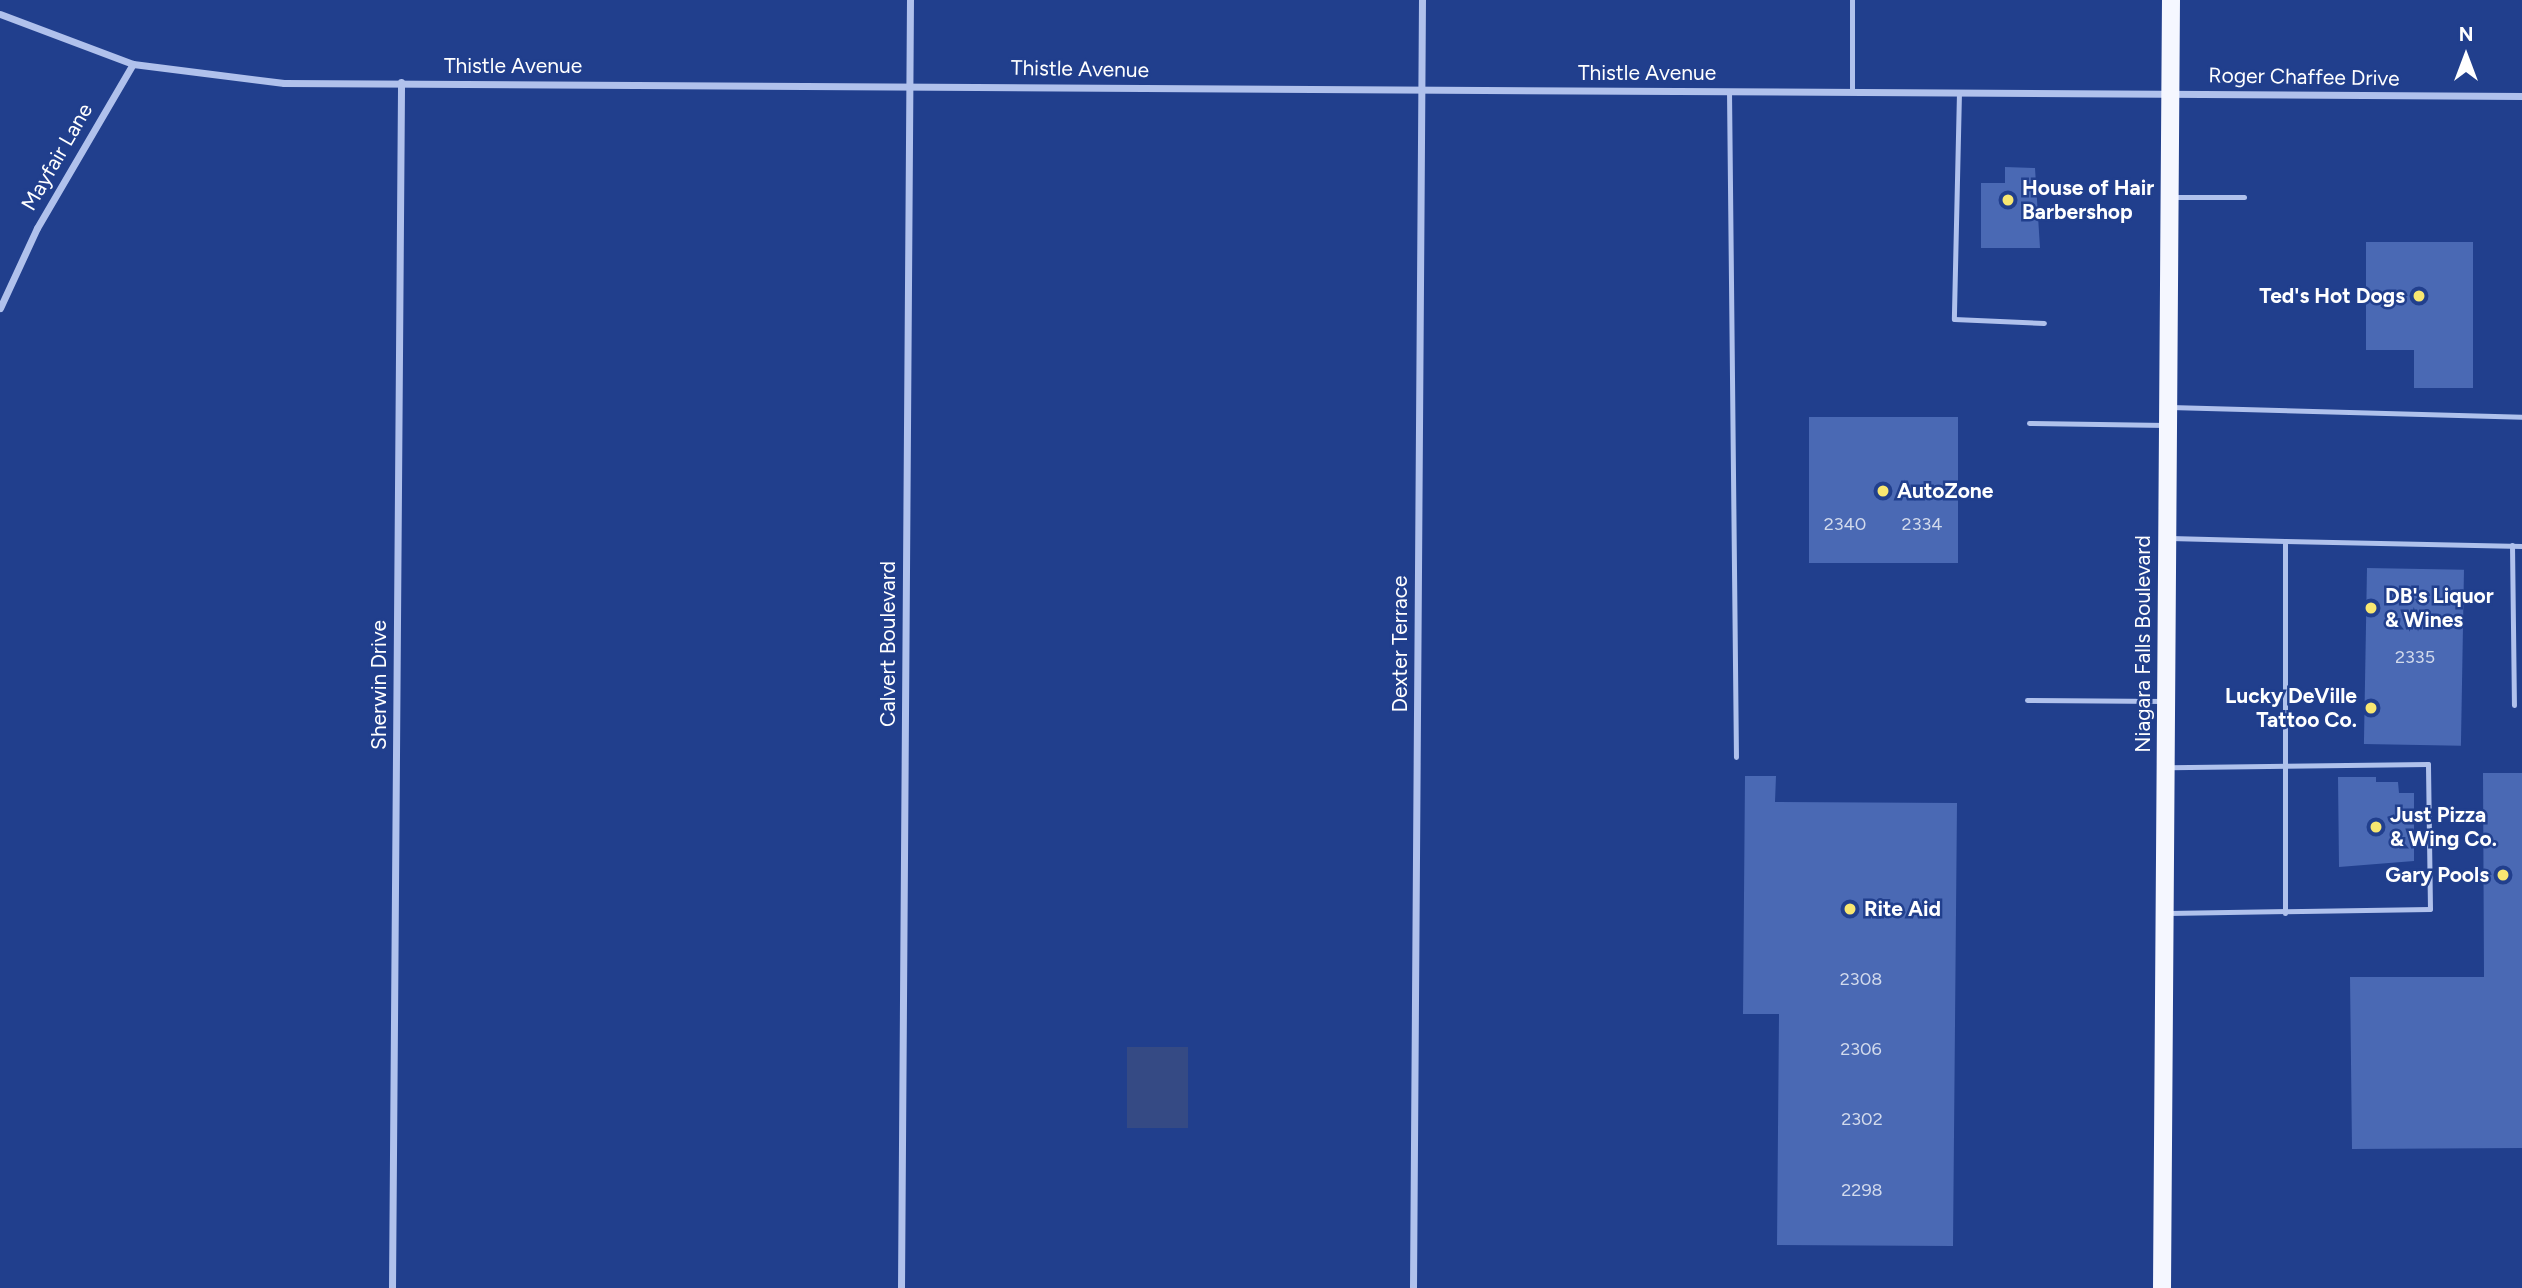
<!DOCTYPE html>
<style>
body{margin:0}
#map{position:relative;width:2522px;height:1288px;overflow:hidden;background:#213f8d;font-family:Figtree,sans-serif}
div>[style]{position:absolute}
.water>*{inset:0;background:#354a84;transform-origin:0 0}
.building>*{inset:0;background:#4a69b4;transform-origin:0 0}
.service>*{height:5px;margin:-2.5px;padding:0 2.5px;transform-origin:2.5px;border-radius:2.5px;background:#b0c1ec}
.minor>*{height:7px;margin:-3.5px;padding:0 3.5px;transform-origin:3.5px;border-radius:3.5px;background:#b0c1ec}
.primary>*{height:18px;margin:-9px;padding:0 9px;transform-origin:9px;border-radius:9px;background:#f5f7ff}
.dots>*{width:19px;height:19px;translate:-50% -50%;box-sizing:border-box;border:4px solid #213f8d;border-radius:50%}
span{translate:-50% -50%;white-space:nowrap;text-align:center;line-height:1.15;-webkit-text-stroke:5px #213f8d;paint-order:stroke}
.number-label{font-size:18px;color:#d2daec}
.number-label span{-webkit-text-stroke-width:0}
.street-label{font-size:21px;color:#fff}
.poi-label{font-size:21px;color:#fff;font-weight:700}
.left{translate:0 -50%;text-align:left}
.right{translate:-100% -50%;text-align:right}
.north{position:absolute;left:2431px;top:21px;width:70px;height:70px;-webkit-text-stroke:5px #213f8d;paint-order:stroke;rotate:0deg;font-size:19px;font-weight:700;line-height:28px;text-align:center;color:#fff}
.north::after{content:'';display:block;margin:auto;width:24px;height:32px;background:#fff;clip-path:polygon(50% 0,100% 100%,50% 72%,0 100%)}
</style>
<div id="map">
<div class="water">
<div style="left:1127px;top:1047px;width:61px;height:81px"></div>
</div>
<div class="building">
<div style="clip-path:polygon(2005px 167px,2035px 168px,2040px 248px,1981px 248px,1981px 183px,2005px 183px)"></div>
<div style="clip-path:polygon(2366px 242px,2473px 242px,2473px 388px,2414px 388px,2414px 350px,2366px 350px)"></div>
<div style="left:1809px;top:417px;width:149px;height:146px"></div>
<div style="left:2367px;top:568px;width:97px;height:176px;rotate:1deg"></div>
<div style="clip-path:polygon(2483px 773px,2522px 773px,2522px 1148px,2352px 1149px,2350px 977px,2484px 977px)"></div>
<div style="clip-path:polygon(1745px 776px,1776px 776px,1775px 802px,1957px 803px,1953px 1246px,1777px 1245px,1779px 1014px,1743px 1014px)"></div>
<div style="clip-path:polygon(2338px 777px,2376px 777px,2376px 782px,2398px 782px,2399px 793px,2414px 793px,2414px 861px,2339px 867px)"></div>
</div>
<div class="service">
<div style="left:1852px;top:0;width:91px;rotate:90deg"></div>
<div style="left:1729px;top:91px;width:666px;rotate:89.4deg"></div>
<div style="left:1959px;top:92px;width:227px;rotate:91.3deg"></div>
<div style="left:1954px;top:319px;width:90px;rotate:2.5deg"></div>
<div style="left:2173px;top:197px;width:71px"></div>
<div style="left:2170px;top:407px;width:352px;rotate:1.6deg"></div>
<div style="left:2029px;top:423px;width:137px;rotate:0.8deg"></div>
<div style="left:2170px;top:538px;width:115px;rotate:1.5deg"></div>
<div style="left:2285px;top:541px;width:372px;rotate:90deg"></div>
<div style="left:2285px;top:541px;width:237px;rotate:1.2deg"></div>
<div style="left:2512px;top:545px;width:160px;rotate:89.3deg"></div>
<div style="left:2027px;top:700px;width:137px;rotate:0.4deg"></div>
<div style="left:2168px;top:913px;width:262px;rotate:-0.9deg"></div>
<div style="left:2430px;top:909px;width:145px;rotate:-90.8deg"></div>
<div style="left:2428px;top:764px;width:258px;rotate:179.3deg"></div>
</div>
<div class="minor">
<div style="left:0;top:14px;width:142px;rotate:20.6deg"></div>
<div style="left:133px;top:64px;width:152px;rotate:7.2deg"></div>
<div style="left:284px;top:83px;width:2238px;rotate:0.33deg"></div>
<div style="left:0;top:308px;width:88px;rotate:-65.2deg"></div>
<div style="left:37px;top:228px;width:190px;rotate:-59.7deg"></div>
<div style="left:392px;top:1288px;width:1206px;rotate:-89.57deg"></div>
<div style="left:901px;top:1288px;width:1288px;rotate:-89.6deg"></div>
<div style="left:1413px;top:1288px;width:1288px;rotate:-89.6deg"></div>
</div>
<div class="primary">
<div style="left:2162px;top:1288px;width:1288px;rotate:-89.6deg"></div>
</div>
<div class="dots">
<div style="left:2008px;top:200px;background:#f8e771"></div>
<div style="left:2419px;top:296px;background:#f8e771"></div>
<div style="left:1883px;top:491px;background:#f8e771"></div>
<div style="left:2371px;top:608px;background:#f8e771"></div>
<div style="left:2371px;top:708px;background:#f8e771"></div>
<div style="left:2376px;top:827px;background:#f8e771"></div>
<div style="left:2503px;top:875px;background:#f8e771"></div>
<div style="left:1850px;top:909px;background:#f8e771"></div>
</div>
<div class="number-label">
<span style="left:1845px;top:524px">2340</span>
<span style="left:1922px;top:524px">2334</span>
<span style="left:2415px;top:657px">2335</span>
<span style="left:1861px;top:979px">2308</span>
<span style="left:1861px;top:1049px">2306</span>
<span style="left:1862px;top:1119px">2302</span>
<span style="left:1862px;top:1190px">2298</span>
</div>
<div class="street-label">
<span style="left:513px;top:66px">Thistle Avenue</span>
<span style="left:1080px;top:69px;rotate:1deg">Thistle Avenue</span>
<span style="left:1647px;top:73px">Thistle Avenue</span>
<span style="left:2304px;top:77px;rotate:1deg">Roger Chaffee Drive</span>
<span style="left:57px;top:157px;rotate:-60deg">Mayfair Lane</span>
<span style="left:888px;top:644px;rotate:-90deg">Calvert Boulevard</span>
<span style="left:1400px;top:644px;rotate:-90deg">Dexter Terrace</span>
<span style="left:2143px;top:644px;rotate:-90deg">Niagara Falls Boulevard</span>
<span style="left:379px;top:685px;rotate:-90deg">Sherwin Drive</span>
</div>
<div class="poi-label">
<span class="left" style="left:2022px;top:200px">House of Hair<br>Barbershop</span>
<span class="right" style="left:2405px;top:296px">Ted's Hot Dogs</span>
<span class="left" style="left:1897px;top:491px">AutoZone</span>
<span class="left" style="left:2385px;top:608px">DB's Liquor<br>&amp; Wines</span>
<span class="right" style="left:2357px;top:708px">Lucky DeVille<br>Tattoo Co.</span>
<span class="left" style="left:2390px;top:827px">Just Pizza<br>&amp; Wing Co.</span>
<span class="right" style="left:2489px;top:875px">Gary Pools</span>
<span class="left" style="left:1864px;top:909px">Rite Aid</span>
</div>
<div class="north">N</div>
</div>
